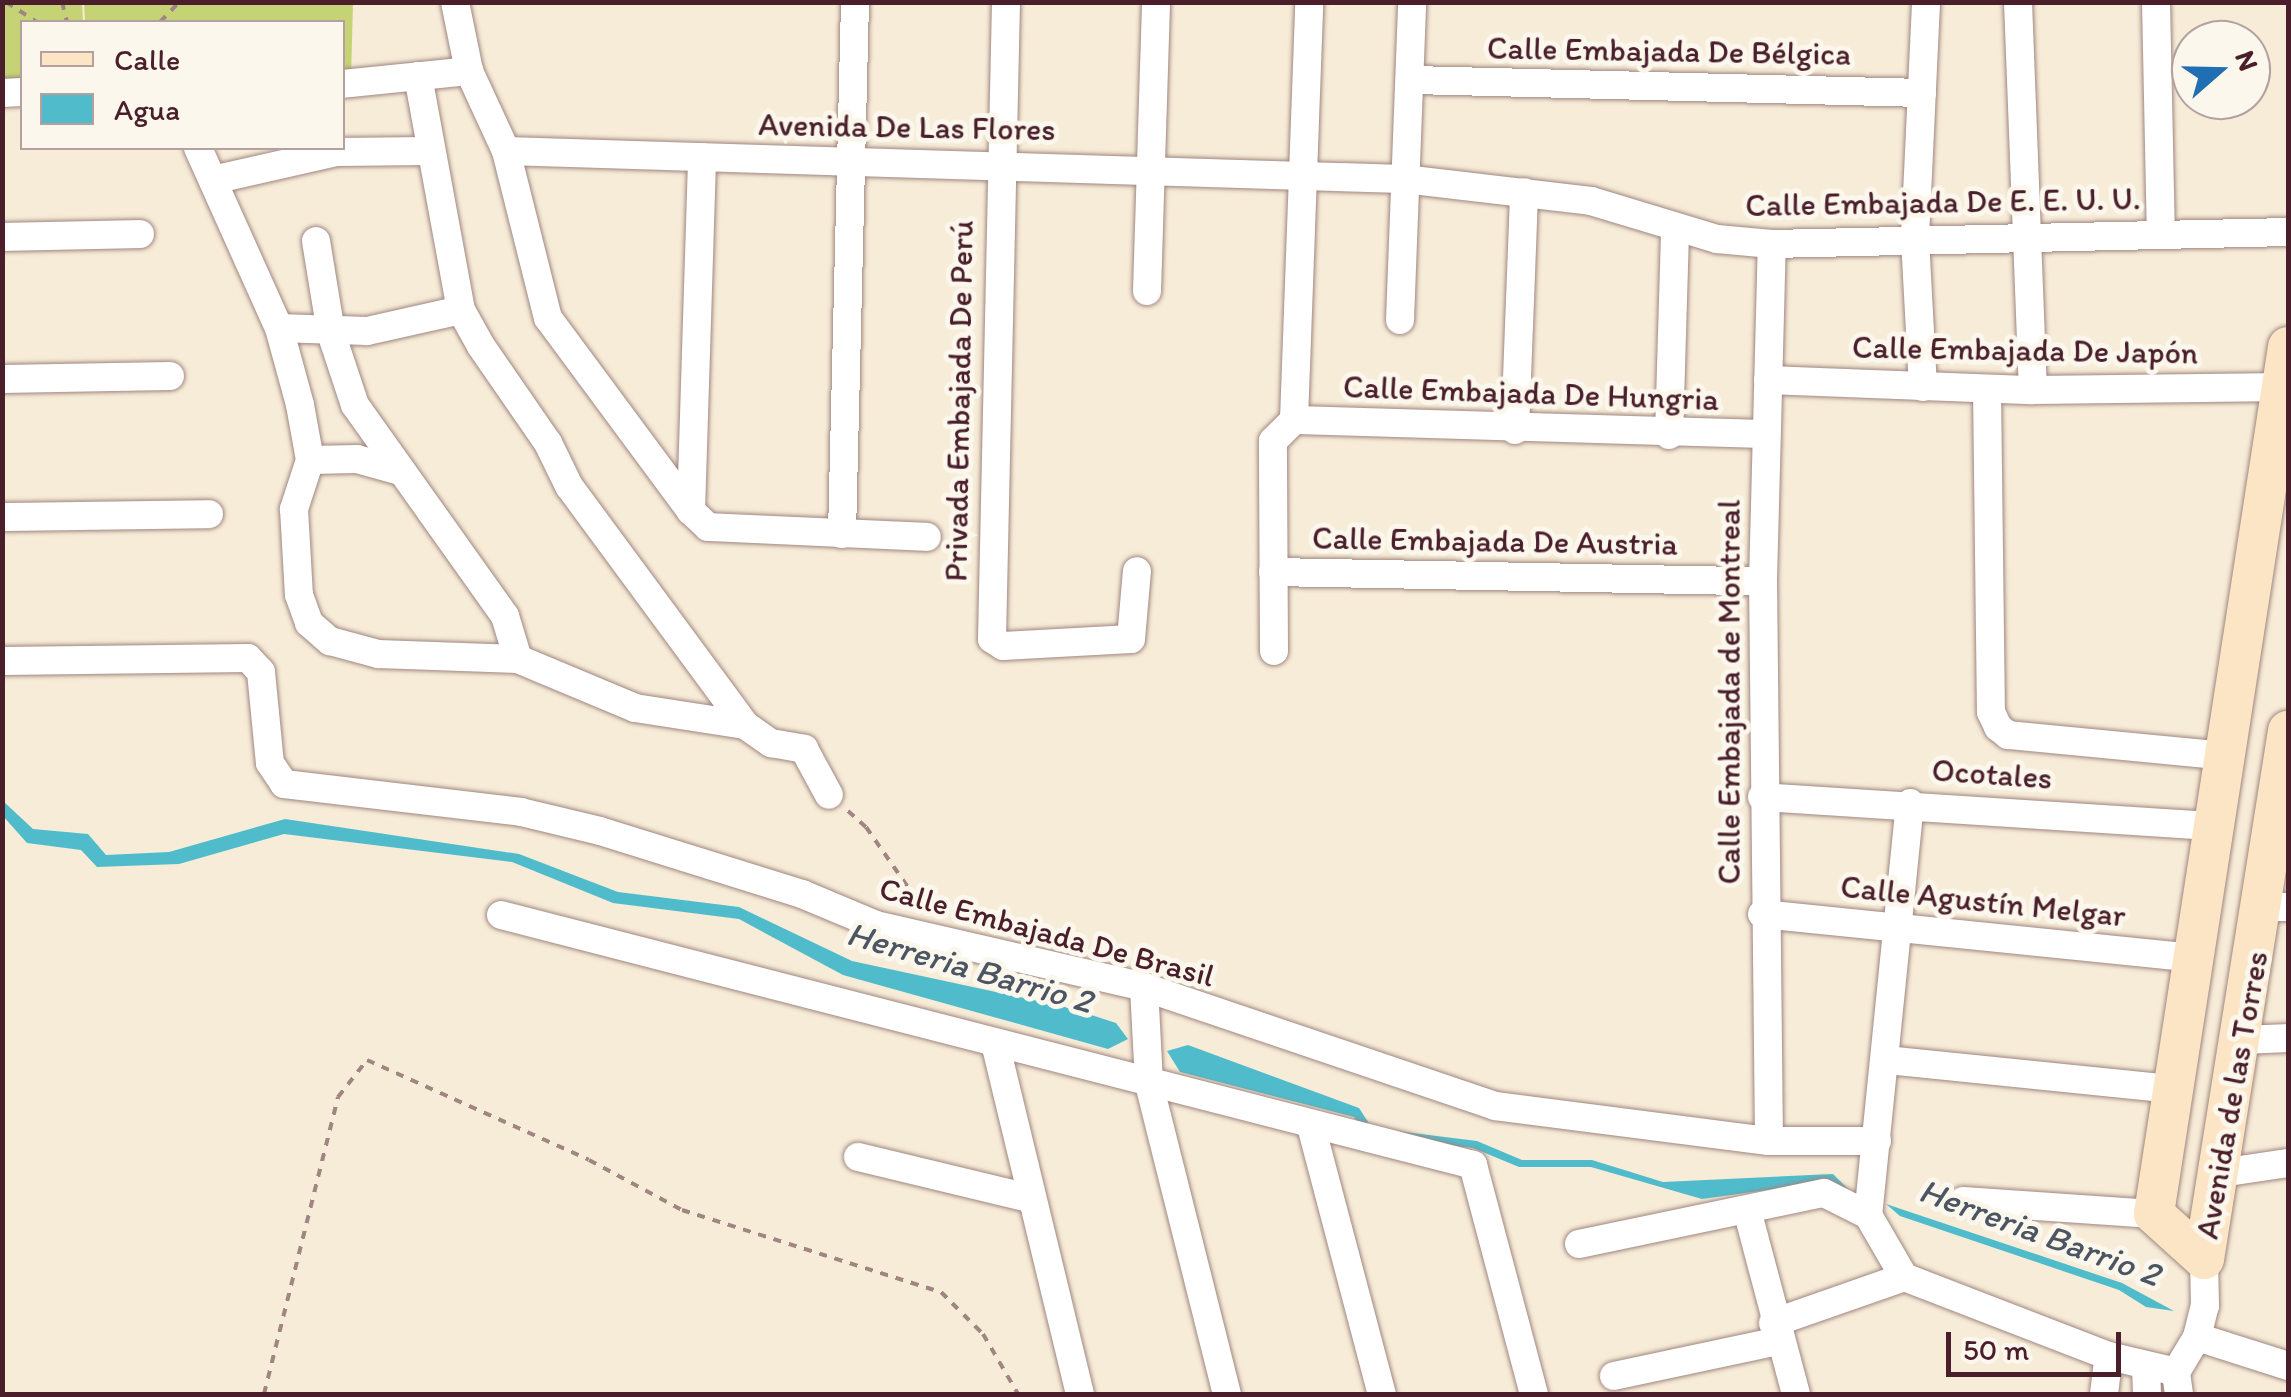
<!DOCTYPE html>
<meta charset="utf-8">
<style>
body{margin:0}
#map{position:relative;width:2291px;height:1397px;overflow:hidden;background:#f7ecd7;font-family:Itim,sans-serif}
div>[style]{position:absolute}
.green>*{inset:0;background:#c5d375}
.water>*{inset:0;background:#50bccb}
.path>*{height:4px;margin-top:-2px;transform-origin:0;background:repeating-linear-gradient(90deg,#a08681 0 8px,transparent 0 16px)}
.roads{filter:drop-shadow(0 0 2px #a08681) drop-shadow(0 0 2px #a08681)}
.minor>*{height:28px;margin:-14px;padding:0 14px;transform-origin:14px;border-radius:14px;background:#fff}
.secondary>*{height:40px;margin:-20px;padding:0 20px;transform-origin:20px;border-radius:20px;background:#fce5c4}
span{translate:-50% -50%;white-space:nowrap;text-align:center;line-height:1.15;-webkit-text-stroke:10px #fbf7ec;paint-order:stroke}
.street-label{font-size:32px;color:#4a1f2b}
.water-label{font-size:35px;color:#4c5663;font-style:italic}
.frame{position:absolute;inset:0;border:5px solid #4a1f2b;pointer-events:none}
.legend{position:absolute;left:20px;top:20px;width:325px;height:130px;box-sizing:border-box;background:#fbf7ec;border:2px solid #b4a19f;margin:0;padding:12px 18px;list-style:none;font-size:30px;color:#4a1f2b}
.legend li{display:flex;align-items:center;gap:20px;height:50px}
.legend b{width:50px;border:2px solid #b4a19f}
.north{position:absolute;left:2171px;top:20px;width:100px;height:100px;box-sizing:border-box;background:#fbf7ec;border:2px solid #b4a19f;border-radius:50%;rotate:70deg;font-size:28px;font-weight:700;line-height:40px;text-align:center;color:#4a1f2b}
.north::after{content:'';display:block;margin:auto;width:35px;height:45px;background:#1f6fb2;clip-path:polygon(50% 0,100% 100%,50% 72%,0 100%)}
.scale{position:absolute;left:1946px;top:1332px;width:175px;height:45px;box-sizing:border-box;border:5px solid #4a1f2b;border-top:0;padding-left:12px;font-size:30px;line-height:35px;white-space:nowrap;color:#4a1f2b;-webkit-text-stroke:8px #fbf7ec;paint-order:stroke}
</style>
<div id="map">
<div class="green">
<div style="clip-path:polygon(3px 3px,82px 3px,83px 22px,22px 22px,22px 101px,3px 101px)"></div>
<div style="clip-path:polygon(84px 3px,353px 3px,351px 80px,343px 81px,342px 22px,85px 22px)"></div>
</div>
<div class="water">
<div style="clip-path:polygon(3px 801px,33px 829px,88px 834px,106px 855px,169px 852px,285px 819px,519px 854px,618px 892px,739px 907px,852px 961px,1070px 1008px,1116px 1023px,1128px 1039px,1108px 1049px,843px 975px,739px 919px,613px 903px,512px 862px,284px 834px,179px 864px,97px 867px,81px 850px,27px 843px,3px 816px)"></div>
<div style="clip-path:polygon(1188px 1045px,1359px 1108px,1372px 1128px,1477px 1141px,1522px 1160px,1592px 1160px,1663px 1182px,1833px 1174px,1849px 1190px,1832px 1181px,1702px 1199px,1591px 1167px,1519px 1167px,1473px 1148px,1366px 1136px,1354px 1117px,1180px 1072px,1167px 1051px)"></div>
<div style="clip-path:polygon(1886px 1204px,2122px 1283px,2174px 1311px,2146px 1307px,2119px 1290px,1900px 1216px)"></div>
</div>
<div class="path">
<div style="left:6px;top:2px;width:37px;rotate:33deg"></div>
<div style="left:62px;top:2px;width:21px;rotate:76deg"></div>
<div style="left:160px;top:22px;width:28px;rotate:-46deg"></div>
<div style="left:848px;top:811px;width:24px;rotate:42deg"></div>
<div style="left:866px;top:827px;width:101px;rotate:55.1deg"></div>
<div style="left:264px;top:1394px;width:306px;rotate:-76deg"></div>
<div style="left:338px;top:1097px;width:47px;rotate:-51.9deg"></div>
<div style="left:367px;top:1060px;width:243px;rotate:24.2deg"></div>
<div style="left:589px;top:1160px;width:106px;rotate:28.3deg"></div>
<div style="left:682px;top:1210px;width:272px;rotate:17.6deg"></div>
<div style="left:941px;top:1292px;width:59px;rotate:45deg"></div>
<div style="left:983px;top:1334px;width:69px;rotate:59.7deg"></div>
</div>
<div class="roads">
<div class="minor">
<div style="left:455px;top:2px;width:70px;rotate:78.5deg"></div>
<div style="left:469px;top:71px;width:88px;rotate:65.2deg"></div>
<div style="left:506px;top:151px;width:172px;rotate:75.9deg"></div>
<div style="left:548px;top:318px;width:240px;rotate:53.5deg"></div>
<div style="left:691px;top:511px;width:23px;rotate:43deg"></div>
<div style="left:708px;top:527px;width:219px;rotate:2.6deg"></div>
<div style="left:1006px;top:2px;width:637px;rotate:91.26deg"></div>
<div style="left:992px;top:639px;width:13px;rotate:32deg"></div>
<div style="left:1003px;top:646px;width:128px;rotate:-3.1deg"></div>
<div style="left:1131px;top:639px;width:68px;rotate:-85deg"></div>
<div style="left:2018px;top:2px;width:388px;rotate:87.8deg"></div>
<div style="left:2156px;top:2px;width:231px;rotate:88.8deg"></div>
<div style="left:418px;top:76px;width:238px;rotate:79.6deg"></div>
<div style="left:461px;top:310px;width:41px;rotate:60.9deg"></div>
<div style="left:481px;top:346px;width:118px;rotate:55.4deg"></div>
<div style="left:548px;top:443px;width:48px;rotate:64deg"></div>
<div style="left:569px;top:486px;width:297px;rotate:53.6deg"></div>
<div style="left:745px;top:725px;width:32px;rotate:35deg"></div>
<div style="left:771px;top:743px;width:34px;rotate:10deg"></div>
<div style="left:804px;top:749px;width:52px;rotate:61.5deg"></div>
<div style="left:1413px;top:80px;width:509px;rotate:1.46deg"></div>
<div style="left:342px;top:84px;width:128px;rotate:-5.8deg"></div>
<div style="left:2px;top:93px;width:20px;rotate:-3deg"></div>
<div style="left:198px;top:148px;width:197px;rotate:65.8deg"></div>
<div style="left:279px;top:328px;width:80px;rotate:74.7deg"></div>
<div style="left:300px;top:405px;width:56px;rotate:79.7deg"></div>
<div style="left:310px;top:460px;width:52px;rotate:108.1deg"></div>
<div style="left:294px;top:509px;width:86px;rotate:86.7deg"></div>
<div style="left:299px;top:595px;width:30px;rotate:70deg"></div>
<div style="left:309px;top:623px;width:28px;rotate:41deg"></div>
<div style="left:330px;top:641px;width:50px;rotate:15.2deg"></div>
<div style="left:378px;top:654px;width:140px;rotate:2deg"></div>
<div style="left:518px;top:659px;width:127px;rotate:22.7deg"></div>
<div style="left:635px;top:708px;width:111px;rotate:8.8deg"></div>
<div style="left:506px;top:151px;width:898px;rotate:1.79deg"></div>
<div style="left:1404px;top:179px;width:188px;rotate:6.7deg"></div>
<div style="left:1591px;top:201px;width:132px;rotate:16.8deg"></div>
<div style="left:1717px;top:239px;width:55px;rotate:5.2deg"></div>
<div style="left:1772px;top:244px;width:516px;rotate:-1.33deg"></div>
<div style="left:217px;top:179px;width:123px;rotate:-12.7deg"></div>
<div style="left:337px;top:152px;width:91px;rotate:-0.6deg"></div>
<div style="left:2px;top:237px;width:138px;rotate:-1.2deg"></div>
<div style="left:316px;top:241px;width:93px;rotate:80.7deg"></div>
<div style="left:331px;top:333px;width:76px;rotate:71.6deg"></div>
<div style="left:355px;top:405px;width:259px;rotate:54.6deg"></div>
<div style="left:505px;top:616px;width:45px;rotate:73.2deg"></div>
<div style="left:1147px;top:291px;width:289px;rotate:-88.2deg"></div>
<div style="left:1400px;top:320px;width:318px;rotate:-87.8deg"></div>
<div style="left:279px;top:328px;width:88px;rotate:2deg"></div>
<div style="left:367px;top:331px;width:96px;rotate:-12.6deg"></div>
<div style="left:2px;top:379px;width:168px;rotate:-1deg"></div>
<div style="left:1768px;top:380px;width:265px;rotate:2.2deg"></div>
<div style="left:2033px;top:390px;width:248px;rotate:-0.7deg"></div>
<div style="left:1923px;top:387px;width:150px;rotate:-93.1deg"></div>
<div style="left:1915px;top:237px;width:235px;rotate:-87.3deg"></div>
<div style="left:1987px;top:389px;width:323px;rotate:89.3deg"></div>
<div style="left:1991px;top:712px;width:17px;rotate:65deg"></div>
<div style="left:1998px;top:727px;width:13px;rotate:39deg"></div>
<div style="left:2008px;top:735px;width:220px;rotate:5.5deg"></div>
<div style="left:1294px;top:420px;width:472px;rotate:1.7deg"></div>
<div style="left:1515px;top:430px;width:238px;rotate:-87.8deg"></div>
<div style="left:1669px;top:435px;width:207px;rotate:-88.3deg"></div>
<div style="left:310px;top:460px;width:47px;rotate:-1.2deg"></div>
<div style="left:357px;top:459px;width:41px;rotate:15.4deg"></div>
<div style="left:691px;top:511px;width:354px;rotate:-88.2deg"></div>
<div style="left:2px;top:517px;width:207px;rotate:-0.8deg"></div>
<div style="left:842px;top:534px;width:532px;rotate:-88.6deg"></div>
<div style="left:1273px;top:572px;width:490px;rotate:1.1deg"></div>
<div style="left:1274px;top:651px;width:210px;rotate:-90.3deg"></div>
<div style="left:1273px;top:441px;width:30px;rotate:-45deg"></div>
<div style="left:1294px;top:420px;width:418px;rotate:-87.9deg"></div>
<div style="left:2px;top:661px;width:246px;rotate:-0.7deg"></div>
<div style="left:248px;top:658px;width:19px;rotate:47deg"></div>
<div style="left:261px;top:672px;width:91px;rotate:84.4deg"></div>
<div style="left:270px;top:763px;width:25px;rotate:56deg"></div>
<div style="left:284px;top:784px;width:239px;rotate:6.7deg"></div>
<div style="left:521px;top:812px;width:81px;rotate:13.5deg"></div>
<div style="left:600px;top:831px;width:212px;rotate:17.3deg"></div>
<div style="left:802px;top:894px;width:80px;rotate:22.7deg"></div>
<div style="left:876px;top:925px;width:275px;rotate:13deg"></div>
<div style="left:1144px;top:987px;width:371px;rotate:18.7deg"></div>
<div style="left:1495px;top:1106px;width:276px;rotate:7.3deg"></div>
<div style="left:1769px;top:1141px;width:108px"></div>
<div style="left:1762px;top:797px;width:455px;rotate:3.7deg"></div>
<div style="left:1910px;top:803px;width:414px;rotate:95.8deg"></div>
<div style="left:1868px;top:1215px;width:72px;rotate:59.9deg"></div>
<div style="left:1904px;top:1277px;width:220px;rotate:21.1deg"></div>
<div style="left:2109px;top:1356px;width:69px;rotate:13.4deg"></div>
<div style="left:2262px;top:907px;width:26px"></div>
<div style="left:1762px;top:914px;width:436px;rotate:5.8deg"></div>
<div style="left:501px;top:915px;width:1004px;rotate:14.42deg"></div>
<div style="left:1473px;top:1165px;width:237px;rotate:75.1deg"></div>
<div style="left:1144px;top:987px;width:97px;rotate:87deg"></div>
<div style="left:1149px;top:1084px;width:320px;rotate:75.9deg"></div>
<div style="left:2243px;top:1040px;width:45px;rotate:-2.5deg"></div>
<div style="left:996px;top:1047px;width:357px;rotate:76.4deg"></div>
<div style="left:1887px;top:1060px;width:286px;rotate:5.8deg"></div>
<div style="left:1311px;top:1126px;width:277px;rotate:75.2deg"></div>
<div style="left:1769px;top:1141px;width:560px;rotate:-90.61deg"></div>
<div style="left:1763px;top:581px;width:337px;rotate:-88.5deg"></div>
<div style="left:858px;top:1157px;width:176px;rotate:13.5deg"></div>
<div style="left:2220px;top:1173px;width:69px;rotate:-8.4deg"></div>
<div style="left:1963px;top:1201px;width:191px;rotate:3.9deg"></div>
<div style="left:1747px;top:1210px;width:190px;rotate:75.1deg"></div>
<div style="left:1579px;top:1244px;width:250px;rotate:-11.8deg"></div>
<div style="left:1824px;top:1193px;width:49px;rotate:26.6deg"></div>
<div style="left:1773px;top:1323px;width:139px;rotate:-19.3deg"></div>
<div style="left:2197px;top:1337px;width:96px;rotate:17.7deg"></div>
<div style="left:2146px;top:1366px;width:28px;rotate:88deg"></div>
<div style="left:1614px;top:1376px;width:168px;rotate:-12deg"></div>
<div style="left:2104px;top:1394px;width:38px;rotate:-83deg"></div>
<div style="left:2179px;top:1394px;width:22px;rotate:-98deg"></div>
<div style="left:2176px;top:1372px;width:41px;rotate:-59deg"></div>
<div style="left:2197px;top:1337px;width:32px;rotate:-76deg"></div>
<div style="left:2205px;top:1306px;width:47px;rotate:-91.2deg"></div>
</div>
<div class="secondary">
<div style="left:2288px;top:347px;width:877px;rotate:98.79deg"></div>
<div style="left:2154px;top:1214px;width:67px;rotate:42deg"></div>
<div style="left:2204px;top:1259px;width:535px;rotate:-80.96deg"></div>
</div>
</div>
<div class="street-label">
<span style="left:1669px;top:51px;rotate:1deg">Calle Embajada De Bélgica</span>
<span style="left:907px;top:127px;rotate:1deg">Avenida De Las Flores</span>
<span style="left:1943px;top:202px;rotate:-1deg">Calle Embajada De E. E. U. U.</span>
<span style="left:2025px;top:350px;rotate:1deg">Calle Embajada De Japón</span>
<span style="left:1531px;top:393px;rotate:2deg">Calle Embajada De Hungria</span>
<span style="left:959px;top:401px;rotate:-89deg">Privada Embajada De Perú</span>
<span style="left:1495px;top:541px;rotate:1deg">Calle Embajada De Austria</span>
<span style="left:1729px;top:692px;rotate:-90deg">Calle Embajada de Montreal</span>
<span style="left:1992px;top:774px;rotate:4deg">Ocotales</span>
<span style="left:1983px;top:901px;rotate:6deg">Calle Agustín Melgar</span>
<span style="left:1047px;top:932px;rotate:15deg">Calle Embajada De Brasil</span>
<span style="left:2232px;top:1095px;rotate:-80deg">Avenida de las Torres</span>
</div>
<div class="water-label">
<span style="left:970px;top:967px;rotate:16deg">Herreria Barrio 2</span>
<span style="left:2040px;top:1232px;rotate:20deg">Herreria Barrio 2</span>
</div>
<div class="frame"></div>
<ul class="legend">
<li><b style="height:12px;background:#fce5c4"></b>Calle</li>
<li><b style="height:28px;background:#50bccb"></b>Agua</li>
</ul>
<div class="north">N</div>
<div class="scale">50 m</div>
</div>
